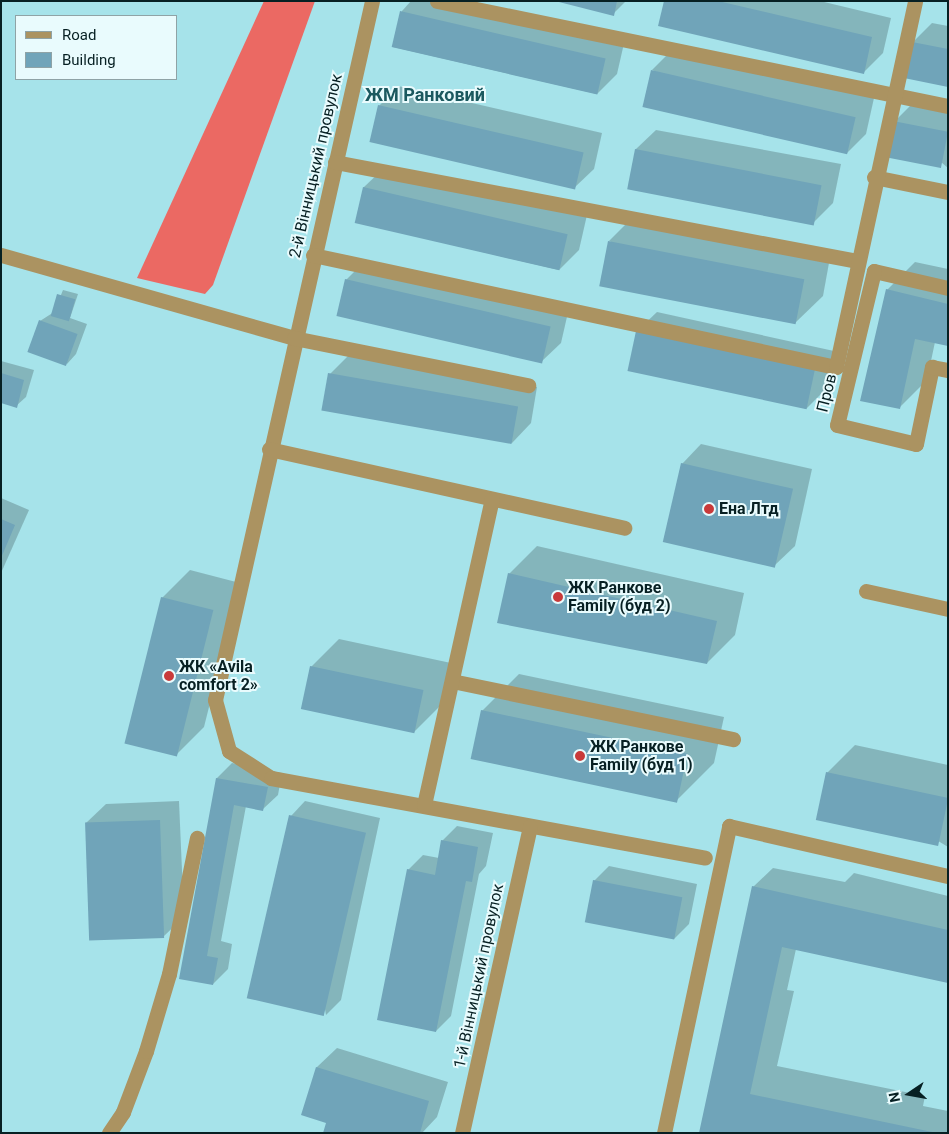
<!DOCTYPE html>
<meta charset="utf-8">
<style>
body{margin:0}
#map{position:relative;width:949px;height:1134px;overflow:hidden;background:#a6e3ea;font-family:Roboto,sans-serif}
div>[style]{position:absolute}
.forest>*{inset:0;background:#eb6963}
.shadow>*{inset:0;background:#0003}
.building>*{inset:0;background:#70a4b9;transform-origin:0 0}
.minor>*{height:15px;margin:-7.5px;padding:0 7.5px;transform-origin:7.5px;border-radius:7.5px;background:#ab9361}
.dots>*{width:14px;height:14px;translate:-50% -50%;box-sizing:border-box;border:2px solid #e9fbfd;border-radius:50%}
span{translate:-50% -50%;white-space:nowrap;text-align:center;line-height:1.15;-webkit-text-stroke:4px #e9fbfd;paint-order:stroke}
.street-label{font-size:16px;color:#072023}
.poi-label{font-size:16px;color:#072023;font-weight:700}
.left{translate:0 -50%;text-align:left}
.neighbourhood-label{font-size:18px;color:#1b595f;font-weight:700}
.frame{position:absolute;inset:0;border:2px solid #072023;pointer-events:none}
.legend{position:absolute;left:15px;top:15px;width:162px;height:65px;box-sizing:border-box;background:#e9fbfd;border:1px solid #8fa3a6;margin:0;padding:6px 9px;list-style:none;font-size:15px;color:#072023}
.legend li{display:flex;align-items:center;gap:10px;height:25px}
.legend b{width:25px;border:1px solid #8fa3a6}
.north{position:absolute;left:884px;top:1069px;width:50px;height:50px;-webkit-text-stroke:4px #e9fbfd;paint-order:stroke;rotate:258deg;font-size:14px;font-weight:700;line-height:20px;text-align:center;color:#072023}
.north::after{content:'';display:block;margin:auto;width:18px;height:22px;background:#072023;clip-path:polygon(50% 0,100% 100%,50% 72%,0 100%)}
</style>
<div id="map">
<div class="forest">
<div style="clip-path:polygon(264px 1px,315px 1px,213px 285px,205px 294px,137px 278px)"></div>
</div>
<div class="shadow">
<div style="clip-path:polygon(411px 1px,462px 1px,625px 39px,617px 74px,597px 94px,393px 47px,402px 11px)"></div>
<div style="clip-path:polygon(557px 1px,626px 1px,613px 14px)"></div>
<div style="clip-path:polygon(665px 1px,820px 1px,891px 18px,883px 53px,863px 73px)"></div>
<div style="clip-path:polygon(932px 23px,948px 26px,948px 86px,913px 42px)"></div>
<div style="clip-path:polygon(671px 51px,874px 98px,866px 134px,847px 153px,652px 70px)"></div>
<div style="clip-path:polygon(398px 86px,602px 133px,594px 169px,574px 188px,379px 106px)"></div>
<div style="clip-path:polygon(914px 102px,948px 109px,948px 168px,894px 122px)"></div>
<div style="clip-path:polygon(656px 130px,841px 164px,833px 203px,814px 222px,629px 188px,636px 149px)"></div>
<div style="clip-path:polygon(384px 168px,587px 215px,579px 250px,559px 270px,356px 222px,364px 187px)"></div>
<div style="clip-path:polygon(636px 214px,831px 252px,823px 296px,795px 323px,609px 241px)"></div>
<div style="clip-path:polygon(366px 260px,569px 308px,561px 343px,541px 362px,346px 280px)"></div>
<div style="clip-path:polygon(915px 262px,948px 269px,948px 345px,935px 342px,927px 380px,899px 408px,887px 290px)"></div>
<div style="clip-path:polygon(63px 290px,78px 294px,70px 318px,87px 324px,76px 354px,67px 364px,40px 321px,54px 312px)"></div>
<div style="clip-path:polygon(657px 312px,834px 351px,826px 389px,806px 409px,637px 331px)"></div>
<div style="clip-path:polygon(349px 355px,537px 387px,531px 423px,512px 443px,330px 374px)"></div>
<div style="clip-path:polygon(1px 361px,34px 370px,26px 397px,16px 406px,1px 402px)"></div>
<div style="clip-path:polygon(701px 444px,812px 469px,795px 546px,775px 565px,682px 464px)"></div>
<div style="clip-path:polygon(1px 498px,29px 510px,1px 573px)"></div>
<div style="clip-path:polygon(537px 546px,744px 593px,735px 635px,707px 663px,509px 574px)"></div>
<div style="clip-path:polygon(190px 570px,240px 583px,204px 727px,176px 755px,162px 598px)"></div>
<div style="clip-path:polygon(339px 639px,451px 663px,442px 704px,414px 732px,311px 667px)"></div>
<div style="clip-path:polygon(519px 674px,724px 717px,714px 763px,677px 800px,482px 711px)"></div>
<div style="clip-path:polygon(855px 745px,948px 765px,948px 847px,827px 773px)"></div>
<div style="clip-path:polygon(232px 763px,282px 773px,278px 795px,263px 809px,246px 806px,221px 941px,232px 944px,228px 969px,213px 984px,181px 978px,217px 778px)"></div>
<div style="clip-path:polygon(179px 801px,184px 917px,164px 936px,86px 823px,106px 804px)"></div>
<div style="clip-path:polygon(305px 801px,380px 818px,341px 1000px,326px 1015px,291px 816px)"></div>
<div style="clip-path:polygon(457px 826px,493px 833px,486px 866px,479px 874px,451px 1016px,436px 1031px,408px 870px,423px 855px,439px 858px,442px 841px)"></div>
<div style="clip-path:polygon(609px 866px,697px 884px,689px 924px,674px 939px,594px 881px)"></div>
<div style="clip-path:polygon(773px 868px,845px 882px,854px 873px,948px 896px,948px 981px,796px 949px,787px 990px,794px 991px,777px 1066px,925px 1096px,923px 1106px,948px 1111px,948px 1133px,701px 1133px,753px 887px)"></div>
<div style="clip-path:polygon(337px 1048px,448px 1082px,437px 1117px,422px 1133px,325px 1133px,328px 1122px,303px 1114px,317px 1067px)"></div>
</div>
<div class="building">
<div style="clip-path:polygon(555px 1px,617px 1px,614px 16px)"></div>
<div style="clip-path:polygon(664px 1px,718px 1px,872px 37px,864px 74px,658px 26px)"></div>
<div style="left:400px;top:11px;width:211px;height:37px;rotate:13deg"></div>
<div style="clip-path:polygon(912px 42px,948px 49px,948px 87px,904px 78px)"></div>
<div style="left:651px;top:70px;width:210px;height:38px;rotate:13deg"></div>
<div style="left:378px;top:105px;width:211px;height:38px;rotate:13deg"></div>
<div style="left:893px;top:121px;width:56px;height:37px;rotate:11deg"></div>
<div style="left:635px;top:149px;width:190px;height:41px;rotate:11deg"></div>
<div style="left:363px;top:187px;width:210px;height:37px;rotate:13deg"></div>
<div style="left:608px;top:241px;width:200px;height:46px;rotate:11deg"></div>
<div style="left:345px;top:279px;width:211px;height:38px;rotate:13deg"></div>
<div style="clip-path:polygon(886px 289px,948px 304px,948px 346px,915px 339px,900px 409px,860px 401px)"></div>
<div style="left:57px;top:294px;width:19px;height:23px;rotate:16deg"></div>
<div style="left:39px;top:320px;width:41px;height:34px;rotate:20deg"></div>
<div style="left:636px;top:331px;width:183px;height:41px;rotate:12deg"></div>
<div style="clip-path:polygon(1px 373px,24px 380px,17px 408px,1px 403px)"></div>
<div style="left:328px;top:373px;width:193px;height:38px;rotate:10deg"></div>
<div style="left:681px;top:463px;width:115px;height:81px;rotate:13deg"></div>
<div style="clip-path:polygon(1px 519px,15px 525px,1px 558px)"></div>
<div style="clip-path:polygon(508px 573px,717px 621px,707px 664px,497px 623px)"></div>
<div style="left:161px;top:597px;width:54px;height:151px;rotate:14deg"></div>
<div style="left:310px;top:666px;width:116px;height:44px;rotate:12deg"></div>
<div style="left:481px;top:710px;width:211px;height:50px;rotate:12deg"></div>
<div style="left:826px;top:772px;width:125px;height:49px;rotate:12deg"></div>
<div style="clip-path:polygon(216px 778px,268px 787px,263px 811px,234px 805px,207px 956px,218px 958px,213px 985px,179px 979px)"></div>
<div style="left:289px;top:815px;width:79px;height:188px;rotate:13deg"></div>
<div style="left:160px;top:820px;width:118px;height:75px;rotate:88deg"></div>
<div style="clip-path:polygon(441px 840px,478px 847px,472px 882px,466px 881px,436px 1032px,377px 1020px,407px 869px,435px 875px)"></div>
<div style="left:593px;top:880px;width:91px;height:43px;rotate:11deg"></div>
<div style="clip-path:polygon(752px 886px,948px 930px,948px 983px,782px 947px,750px 1094px,937px 1133px,699px 1133px)"></div>
<div style="clip-path:polygon(316px 1067px,429px 1101px,420px 1133px,323px 1133px,326px 1123px,301px 1115px)"></div>
</div>
<div class="minor">
<div style="left:372px;top:1px;width:716px;rotate:102.66deg"></div>
<div style="left:215px;top:700px;width:53px;rotate:74.6deg"></div>
<div style="left:229px;top:751px;width:50px;rotate:32.7deg"></div>
<div style="left:271px;top:778px;width:441px;rotate:10.4deg"></div>
<div style="left:437px;top:1px;width:522px;rotate:11.61deg"></div>
<div style="left:335px;top:162px;width:531px;rotate:10.74deg"></div>
<div style="left:874px;top:177px;width:76px;rotate:11.5deg"></div>
<div style="left:1px;top:255px;width:305px;rotate:15.8deg"></div>
<div style="left:294px;top:338px;width:239px;rotate:11.4deg"></div>
<div style="left:313px;top:255px;width:535px;rotate:12.09deg"></div>
<div style="left:836px;top:367px;width:374px;rotate:-77.8deg"></div>
<div style="left:948px;top:288px;width:76px;rotate:-167.1deg"></div>
<div style="left:874px;top:271px;width:158px;rotate:103.5deg"></div>
<div style="left:837px;top:425px;width:81px;rotate:13.5deg"></div>
<div style="left:916px;top:444px;width:79px;rotate:-78.3deg"></div>
<div style="left:932px;top:367px;width:16px;rotate:11deg"></div>
<div style="left:269px;top:449px;width:364px;rotate:12.5deg"></div>
<div style="left:866px;top:591px;width:84px;rotate:12.4deg"></div>
<div style="left:452px;top:681px;width:287px;rotate:11.7deg"></div>
<div style="left:424px;top:805px;width:313px;rotate:-77.5deg"></div>
<div style="left:109px;top:1133px;width:25px;rotate:-56deg"></div>
<div style="left:123px;top:1112px;width:65px;rotate:-69.3deg"></div>
<div style="left:146px;top:1051px;width:80px;rotate:-73.4deg"></div>
<div style="left:169px;top:974px;width:139px;rotate:-78.4deg"></div>
<div style="left:462px;top:1133px;width:314px;rotate:-77.5deg"></div>
<div style="left:664px;top:1133px;width:314px;rotate:-78deg"></div>
<div style="left:729px;top:826px;width:225px;rotate:12.9deg"></div>
</div>
<div class="dots">
<div style="left:709px;top:509px;background:#c93a3a"></div>
<div style="left:558px;top:597px;background:#c93a3a"></div>
<div style="left:169px;top:676px;background:#c93a3a"></div>
<div style="left:580px;top:756px;background:#c93a3a"></div>
</div>
<div class="street-label">
<span style="left:316px;top:166px;rotate:-77deg">2-й Вінницький провулок</span>
<span style="left:827px;top:393px;rotate:-76deg">Пров</span>
<span style="left:479px;top:976px;rotate:-78deg">1-й Вінницький провулок</span>
</div>
<div class="poi-label">
<span class="left" style="left:719px;top:509px">Ена Лтд</span>
<span class="left" style="left:568px;top:597px">ЖК Ранкове<br>Family (буд 2)</span>
<span class="left" style="left:179px;top:676px">ЖК «Avila<br>comfort 2»</span>
<span class="left" style="left:590px;top:756px">ЖК Ранкове<br>Family (буд 1)</span>
</div>
<div class="neighbourhood-label">
<span style="left:425px;top:95px">ЖМ Ранковий</span>
</div>
<div class="frame"></div>
<ul class="legend">
<li><b style="height:6px;background:#ab9361"></b>Road</li>
<li><b style="height:14px;background:#70a4b9"></b>Building</li>
</ul>
<div class="north">N</div>
</div>
